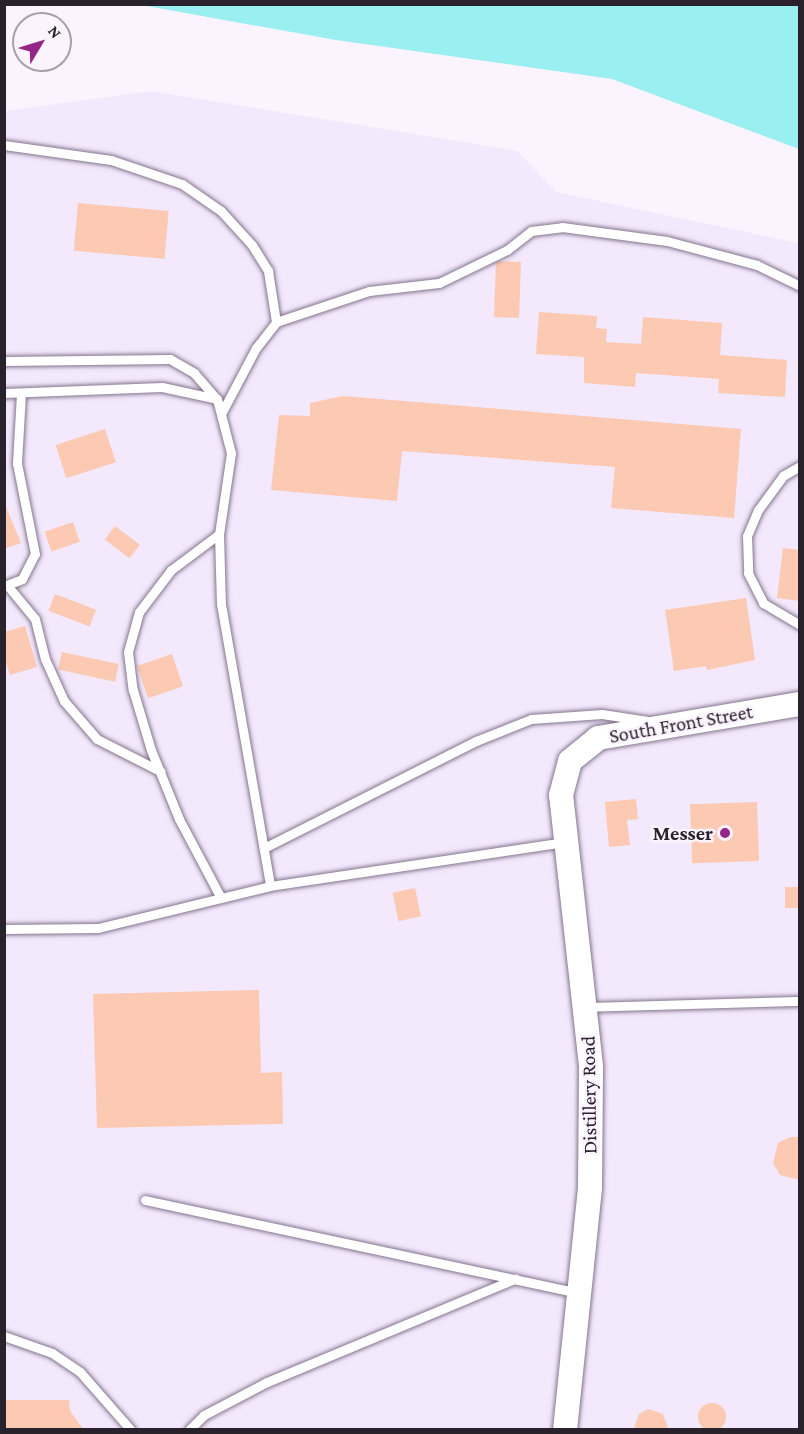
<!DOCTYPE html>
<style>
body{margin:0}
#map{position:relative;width:804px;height:1434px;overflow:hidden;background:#fbf4ff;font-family:"Crimson Pro",serif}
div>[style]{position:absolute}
.industrial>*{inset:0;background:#f3e8fc}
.water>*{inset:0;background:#9aeff0}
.building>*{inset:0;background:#fcc9b2;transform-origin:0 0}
.round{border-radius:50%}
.roads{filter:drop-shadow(0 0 2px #85758d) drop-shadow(0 0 2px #85758d)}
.lane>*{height:9px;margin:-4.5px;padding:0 4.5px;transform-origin:4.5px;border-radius:4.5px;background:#fff}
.secondary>*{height:24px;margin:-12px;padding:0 12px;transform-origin:12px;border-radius:12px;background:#fff}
.dots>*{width:16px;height:16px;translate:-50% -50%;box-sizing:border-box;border:3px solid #fbf4ff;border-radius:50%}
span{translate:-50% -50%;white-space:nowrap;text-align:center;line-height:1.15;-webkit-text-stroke:5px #fbf4ff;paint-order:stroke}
.street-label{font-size:20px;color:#29222c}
.poi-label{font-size:20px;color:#29222c;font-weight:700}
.right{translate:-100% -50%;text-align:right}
.frame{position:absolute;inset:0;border:6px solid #29222c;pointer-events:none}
.north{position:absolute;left:12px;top:12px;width:60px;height:60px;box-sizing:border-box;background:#fbf4ff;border:2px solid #a7a0ab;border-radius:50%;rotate:52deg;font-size:16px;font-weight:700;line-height:24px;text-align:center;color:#29222c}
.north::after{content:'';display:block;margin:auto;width:21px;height:27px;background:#932688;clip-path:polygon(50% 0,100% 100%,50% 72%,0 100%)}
</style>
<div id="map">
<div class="industrial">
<div style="clip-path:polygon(152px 91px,517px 151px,556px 192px,799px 243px,799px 1429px,5px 1429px,4px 111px)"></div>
</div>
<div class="water">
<div style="clip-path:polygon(141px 5px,799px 5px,799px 149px,612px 79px,336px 40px)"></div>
</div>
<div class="building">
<div style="left:78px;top:203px;width:91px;height:48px;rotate:5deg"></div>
<div style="left:521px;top:262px;width:56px;height:25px;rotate:92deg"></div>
<div style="clip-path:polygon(539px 312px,597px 316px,596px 328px,607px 329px,606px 342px,641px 344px,643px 317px,722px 323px,720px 355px,787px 360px,785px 397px,718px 393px,719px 379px,636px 373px,635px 387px,584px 383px,584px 357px,536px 354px)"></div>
<div style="clip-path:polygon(343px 396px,741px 429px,734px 518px,611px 508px,615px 467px,402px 451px,397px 501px,271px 490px,279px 415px,310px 416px,310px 403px)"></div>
<div style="left:105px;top:429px;width:35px;height:52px;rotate:72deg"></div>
<div style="clip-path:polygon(4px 502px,21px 543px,4px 549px)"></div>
<div style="left:73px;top:522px;width:21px;height:30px;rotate:71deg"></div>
<div style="left:115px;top:526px;width:31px;height:17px;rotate:37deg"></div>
<div style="clip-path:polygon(783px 548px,800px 550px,800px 601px,777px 598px)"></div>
<div style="left:55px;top:594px;width:44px;height:18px;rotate:21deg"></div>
<div style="clip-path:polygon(746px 598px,755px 660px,707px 670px,706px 666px,674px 671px,665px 610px)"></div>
<div style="clip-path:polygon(25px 626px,37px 667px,10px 675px,4px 657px,4px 632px)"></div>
<div style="left:62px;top:652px;width:58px;height:18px;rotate:12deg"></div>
<div style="left:172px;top:654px;width:34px;height:37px;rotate:71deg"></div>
<div style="clip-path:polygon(636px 799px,638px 819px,627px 820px,630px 845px,609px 847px,605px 802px)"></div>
<div style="left:757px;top:802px;width:59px;height:67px;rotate:88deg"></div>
<div style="left:800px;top:887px;width:21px;height:15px;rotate:90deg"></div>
<div style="left:415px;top:888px;width:29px;height:23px;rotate:78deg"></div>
<div style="clip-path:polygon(259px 990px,261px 1073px,282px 1072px,283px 1124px,97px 1128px,93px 994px)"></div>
<div style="clip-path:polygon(790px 1137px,800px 1137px,800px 1180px,780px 1175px,773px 1163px,778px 1143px)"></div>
<div style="clip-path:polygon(4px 1400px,69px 1400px,70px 1411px,84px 1430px,4px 1430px)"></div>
<div class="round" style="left:698px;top:1403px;width:28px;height:28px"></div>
<div style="clip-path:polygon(648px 1409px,663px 1414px,669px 1430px,633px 1430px,639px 1414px)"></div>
</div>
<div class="roads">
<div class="lane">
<div style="left:4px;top:145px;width:108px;rotate:8deg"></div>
<div style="left:111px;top:160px;width:75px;rotate:18.7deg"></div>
<div style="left:182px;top:184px;width:47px;rotate:34.7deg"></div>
<div style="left:221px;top:211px;width:46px;rotate:47.6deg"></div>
<div style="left:252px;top:245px;width:31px;rotate:58deg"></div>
<div style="left:268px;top:271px;width:52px;rotate:81.1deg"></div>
<div style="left:4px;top:361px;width:166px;rotate:-0.7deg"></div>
<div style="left:170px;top:359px;width:28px;rotate:30deg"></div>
<div style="left:194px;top:373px;width:35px;rotate:49deg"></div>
<div style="left:217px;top:399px;width:56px;rotate:75.5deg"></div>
<div style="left:231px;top:453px;width:82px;rotate:98.4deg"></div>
<div style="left:219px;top:534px;width:70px;rotate:88.4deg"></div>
<div style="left:221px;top:604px;width:286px;rotate:80.1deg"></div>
<div style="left:4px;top:393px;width:158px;rotate:-2.2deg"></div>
<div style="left:162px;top:387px;width:56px;rotate:12.3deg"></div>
<div style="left:221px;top:414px;width:75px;rotate:-62.1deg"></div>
<div style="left:256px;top:348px;width:33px;rotate:-52deg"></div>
<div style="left:276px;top:322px;width:98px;rotate:-18.4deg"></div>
<div style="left:369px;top:291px;width:70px;rotate:-6.5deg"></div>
<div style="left:439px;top:283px;width:76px;rotate:-25.9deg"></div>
<div style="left:507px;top:250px;width:31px;rotate:-38deg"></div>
<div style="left:531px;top:231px;width:31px;rotate:-7deg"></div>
<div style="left:562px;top:227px;width:106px;rotate:7.6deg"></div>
<div style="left:667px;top:241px;width:93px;rotate:14.9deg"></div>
<div style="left:757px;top:265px;width:48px;rotate:26deg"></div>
<div style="left:800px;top:466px;width:20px;rotate:150deg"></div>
<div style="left:783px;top:476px;width:42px;rotate:126.3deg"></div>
<div style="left:758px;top:510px;width:28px;rotate:113deg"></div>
<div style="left:747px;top:536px;width:37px;rotate:88deg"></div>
<div style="left:748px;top:573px;width:34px;rotate:63deg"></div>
<div style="left:763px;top:603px;width:43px;rotate:30.7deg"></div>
<div style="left:219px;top:534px;width:60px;rotate:143.1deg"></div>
<div style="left:171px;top:570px;width:53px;rotate:127.3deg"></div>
<div style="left:139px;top:612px;width:41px;rotate:105.4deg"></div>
<div style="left:128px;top:652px;width:38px;rotate:83deg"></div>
<div style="left:133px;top:690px;width:63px;rotate:73.3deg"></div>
<div style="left:151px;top:750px;width:74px;rotate:67.9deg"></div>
<div style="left:179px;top:819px;width:89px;rotate:62deg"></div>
<div style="left:7px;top:585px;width:44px;rotate:50.5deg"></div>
<div style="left:35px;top:619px;width:41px;rotate:76deg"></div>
<div style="left:45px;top:659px;width:46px;rotate:65.7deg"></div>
<div style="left:64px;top:701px;width:50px;rotate:49deg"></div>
<div style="left:97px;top:739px;width:71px;rotate:26.9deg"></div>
<div style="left:4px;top:586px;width:19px;rotate:-21deg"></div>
<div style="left:22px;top:579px;width:28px;rotate:-63deg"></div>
<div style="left:35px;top:554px;width:93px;rotate:-101.2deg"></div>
<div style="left:17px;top:463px;width:69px;rotate:-86.7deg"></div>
<div style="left:264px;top:848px;width:237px;rotate:-26.8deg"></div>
<div style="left:476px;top:741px;width:59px;rotate:-21.8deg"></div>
<div style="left:531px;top:719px;width:71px;rotate:-4deg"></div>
<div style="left:602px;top:714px;width:46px;rotate:8.8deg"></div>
<div style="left:4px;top:929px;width:94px;rotate:-0.6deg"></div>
<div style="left:98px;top:928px;width:177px;rotate:-13.7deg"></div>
<div style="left:270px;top:886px;width:297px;rotate:-8.5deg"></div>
<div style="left:585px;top:1007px;width:215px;rotate:-1.6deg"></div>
<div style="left:145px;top:1200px;width:444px;rotate:12.1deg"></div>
<div style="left:4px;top:1336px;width:51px;rotate:19.5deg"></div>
<div style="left:52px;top:1353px;width:34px;rotate:34deg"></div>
<div style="left:80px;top:1372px;width:77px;rotate:48.7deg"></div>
<div style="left:189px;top:1430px;width:21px;rotate:-45deg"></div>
<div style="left:204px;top:1415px;width:71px;rotate:-27.6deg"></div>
<div style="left:267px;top:1382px;width:269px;rotate:-22.6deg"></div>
</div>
<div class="secondary">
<div style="left:565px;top:1430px;width:244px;rotate:-84.1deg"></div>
<div style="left:590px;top:1187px;width:121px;rotate:-89.5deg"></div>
<div style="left:591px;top:1066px;width:273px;rotate:-96.3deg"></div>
<div style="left:561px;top:795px;width:35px;rotate:-75deg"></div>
<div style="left:570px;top:761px;width:36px;rotate:-39deg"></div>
<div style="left:598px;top:738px;width:205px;rotate:-9.6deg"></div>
</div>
</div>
<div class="dots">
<div style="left:725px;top:833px;background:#932688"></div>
</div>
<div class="street-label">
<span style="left:681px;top:724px;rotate:-10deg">South Front Street</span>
<span style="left:589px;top:1095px;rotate:-91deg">Distillery Road</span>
</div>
<div class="poi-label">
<span class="right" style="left:713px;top:833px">Messer</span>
</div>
<div class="frame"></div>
<div class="north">N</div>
</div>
